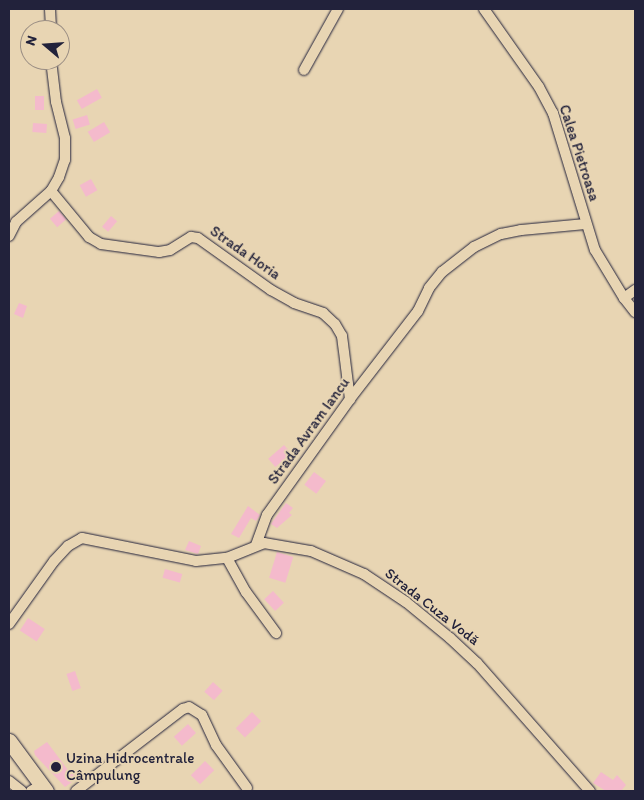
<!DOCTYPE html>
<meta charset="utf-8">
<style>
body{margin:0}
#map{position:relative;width:644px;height:800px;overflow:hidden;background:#e8d5b3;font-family:Itim,sans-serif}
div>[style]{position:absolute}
.building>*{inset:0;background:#f4bacc;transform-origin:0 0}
.roads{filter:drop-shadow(0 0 1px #22223b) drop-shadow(0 0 1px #22223b)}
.minor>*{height:10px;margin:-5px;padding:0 5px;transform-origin:5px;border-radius:5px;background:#e8d5b3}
.highway>*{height:15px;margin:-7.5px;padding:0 7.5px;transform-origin:7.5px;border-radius:7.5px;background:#e8d5b3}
.dots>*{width:14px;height:14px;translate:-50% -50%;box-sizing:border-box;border:2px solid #e8d5b3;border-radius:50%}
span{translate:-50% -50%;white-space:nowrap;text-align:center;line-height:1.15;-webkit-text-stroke:4px #e8d5b3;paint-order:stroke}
.street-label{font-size:15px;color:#22223b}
.poi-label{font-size:15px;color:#22223b}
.left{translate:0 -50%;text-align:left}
.frame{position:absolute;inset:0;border:10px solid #22223b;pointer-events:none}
.north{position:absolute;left:20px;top:20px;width:50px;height:50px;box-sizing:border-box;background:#e8d5b3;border:1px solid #998d83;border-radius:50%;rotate:288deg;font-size:14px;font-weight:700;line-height:20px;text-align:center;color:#22223b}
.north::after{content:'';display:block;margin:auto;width:18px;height:22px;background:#22223b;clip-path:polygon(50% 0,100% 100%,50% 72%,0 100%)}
</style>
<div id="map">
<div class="building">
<div style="left:97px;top:89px;width:10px;height:23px;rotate:61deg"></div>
<div style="left:35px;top:96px;width:9px;height:14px"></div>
<div style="left:87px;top:115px;width:10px;height:15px;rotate:73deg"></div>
<div style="left:104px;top:122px;width:12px;height:19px;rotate:59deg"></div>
<div style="left:33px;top:123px;width:14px;height:9px;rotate:4deg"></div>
<div style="left:91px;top:179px;width:13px;height:13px;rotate:61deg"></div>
<div style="left:59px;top:211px;width:11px;height:12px;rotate:49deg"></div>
<div style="left:111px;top:216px;width:8px;height:14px;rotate:40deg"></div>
<div style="clip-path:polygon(19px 303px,27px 306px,23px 318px,14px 314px)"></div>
<div style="left:284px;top:445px;width:11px;height:21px;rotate:49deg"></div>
<div style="left:314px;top:472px;width:15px;height:16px;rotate:37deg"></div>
<div style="clip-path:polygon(286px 503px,293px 508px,289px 513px,292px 515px,277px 528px,271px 524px)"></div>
<div style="clip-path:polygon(248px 506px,260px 515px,256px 521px,251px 518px,239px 538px,231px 534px)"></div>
<div style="clip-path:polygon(189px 541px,201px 546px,198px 554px,185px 550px)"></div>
<div style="left:277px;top:552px;width:17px;height:27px;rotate:17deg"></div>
<div style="left:165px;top:569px;width:18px;height:9px;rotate:16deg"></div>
<div style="left:273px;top:591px;width:16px;height:12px;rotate:47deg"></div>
<div style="left:28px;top:618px;width:20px;height:15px;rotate:33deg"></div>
<div style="left:75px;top:671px;width:18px;height:9px;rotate:71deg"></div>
<div style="left:213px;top:682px;width:13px;height:13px;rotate:42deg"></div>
<div style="left:252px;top:712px;width:13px;height:23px;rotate:45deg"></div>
<div style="left:188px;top:724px;width:12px;height:19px;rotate:48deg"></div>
<div style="clip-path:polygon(47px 742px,71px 774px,76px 771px,80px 776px,65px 787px,35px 755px,34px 751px)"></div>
<div style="left:205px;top:761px;width:13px;height:20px;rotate:45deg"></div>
<div style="clip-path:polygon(601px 772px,613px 780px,617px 775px,626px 785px,621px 791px,606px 791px,593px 783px)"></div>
</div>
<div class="roads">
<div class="minor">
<div style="left:50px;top:9px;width:21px;rotate:87deg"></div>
<div style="left:484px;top:9px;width:95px;rotate:54.8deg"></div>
<div style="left:539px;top:87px;width:30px;rotate:62deg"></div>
<div style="left:553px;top:113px;width:143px;rotate:73deg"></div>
<div style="left:595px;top:250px;width:56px;rotate:58.9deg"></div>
<div style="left:624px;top:298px;width:18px;rotate:52deg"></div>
<div style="left:304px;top:70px;width:70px;rotate:-60.9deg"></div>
<div style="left:51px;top:191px;width:60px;rotate:50.4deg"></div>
<div style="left:89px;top:237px;width:14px;rotate:30deg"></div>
<div style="left:101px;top:244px;width:59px;rotate:7.9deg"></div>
<div style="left:159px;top:252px;width:11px;rotate:-10deg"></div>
<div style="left:170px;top:250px;width:25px;rotate:-32deg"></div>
<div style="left:191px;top:237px;width:7px;rotate:8deg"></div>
<div style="left:198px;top:238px;width:90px;rotate:35.5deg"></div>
<div style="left:271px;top:290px;width:26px;rotate:29deg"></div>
<div style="left:294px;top:303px;width:31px;rotate:19deg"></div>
<div style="left:323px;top:313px;width:16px;rotate:43deg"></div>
<div style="left:335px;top:324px;width:14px;rotate:60deg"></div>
<div style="left:342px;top:336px;width:64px;rotate:82.8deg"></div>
<div style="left:9px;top:236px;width:16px;rotate:-63deg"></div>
<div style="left:16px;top:222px;width:47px;rotate:-41.5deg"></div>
<div style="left:51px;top:191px;width:16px;rotate:-60deg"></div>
<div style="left:59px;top:177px;width:18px;rotate:-71deg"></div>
<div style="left:65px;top:160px;width:22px;rotate:-90deg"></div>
<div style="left:65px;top:138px;width:37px;rotate:-104deg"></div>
<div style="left:56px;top:102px;width:42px;rotate:-96.8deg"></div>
<div style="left:624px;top:298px;width:14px;rotate:-36deg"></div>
<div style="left:256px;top:545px;width:32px;rotate:-70deg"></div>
<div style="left:267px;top:515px;width:143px;rotate:-54.4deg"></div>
<div style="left:350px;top:399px;width:111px;rotate:-52.3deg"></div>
<div style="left:418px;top:311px;width:25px;rotate:-64deg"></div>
<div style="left:429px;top:288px;width:21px;rotate:-51deg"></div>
<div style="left:442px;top:272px;width:41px;rotate:-38deg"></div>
<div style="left:474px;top:247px;width:30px;rotate:-26deg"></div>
<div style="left:501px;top:234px;width:20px;rotate:-11deg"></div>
<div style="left:521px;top:230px;width:65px;rotate:-5.3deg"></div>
<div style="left:227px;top:558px;width:39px;rotate:61deg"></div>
<div style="left:246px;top:592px;width:51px;rotate:53.8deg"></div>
<div style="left:9px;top:624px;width:77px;rotate:-54.5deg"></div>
<div style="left:54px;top:561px;width:21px;rotate:-47deg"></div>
<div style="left:68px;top:546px;width:16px;rotate:-30deg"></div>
<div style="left:82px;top:538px;width:116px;rotate:11.4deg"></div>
<div style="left:196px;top:561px;width:31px;rotate:-6deg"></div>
<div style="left:227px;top:558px;width:40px;rotate:-22deg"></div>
<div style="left:264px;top:543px;width:48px;rotate:9.7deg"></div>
<div style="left:311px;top:551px;width:58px;rotate:23.5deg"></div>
<div style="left:364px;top:574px;width:50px;rotate:33.7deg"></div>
<div style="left:406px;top:602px;width:57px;rotate:39.3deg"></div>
<div style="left:450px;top:638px;width:37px;rotate:43deg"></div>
<div style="left:477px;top:663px;width:171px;rotate:48.6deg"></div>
<div style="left:9px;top:781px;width:16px;rotate:38deg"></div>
<div style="left:31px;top:791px;width:12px;rotate:-31deg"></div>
<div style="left:76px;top:791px;width:135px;rotate:-37.5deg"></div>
<div style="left:183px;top:709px;width:6px;rotate:-18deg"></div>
<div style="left:189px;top:707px;width:15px;rotate:32deg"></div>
<div style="left:202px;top:715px;width:33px;rotate:65deg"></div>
<div style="left:216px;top:745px;width:53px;rotate:54.2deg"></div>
</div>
<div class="highway">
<div style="left:9px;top:741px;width:62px;rotate:53.5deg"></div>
</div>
</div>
<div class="dots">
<div style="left:56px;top:767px;background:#22223b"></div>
</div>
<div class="street-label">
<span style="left:579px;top:153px;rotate:72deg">Calea Pietroasa</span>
<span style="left:245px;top:253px;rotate:35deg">Strada Horia</span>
<span style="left:309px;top:431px;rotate:-54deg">Strada Avram Iancu</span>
<span style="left:432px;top:607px;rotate:38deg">Strada Cuza Vodă</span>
</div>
<div class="poi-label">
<span class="left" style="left:66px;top:767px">Uzina Hidrocentrale<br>Câmpulung</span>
</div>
<div class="frame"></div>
<div class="north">N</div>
</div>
